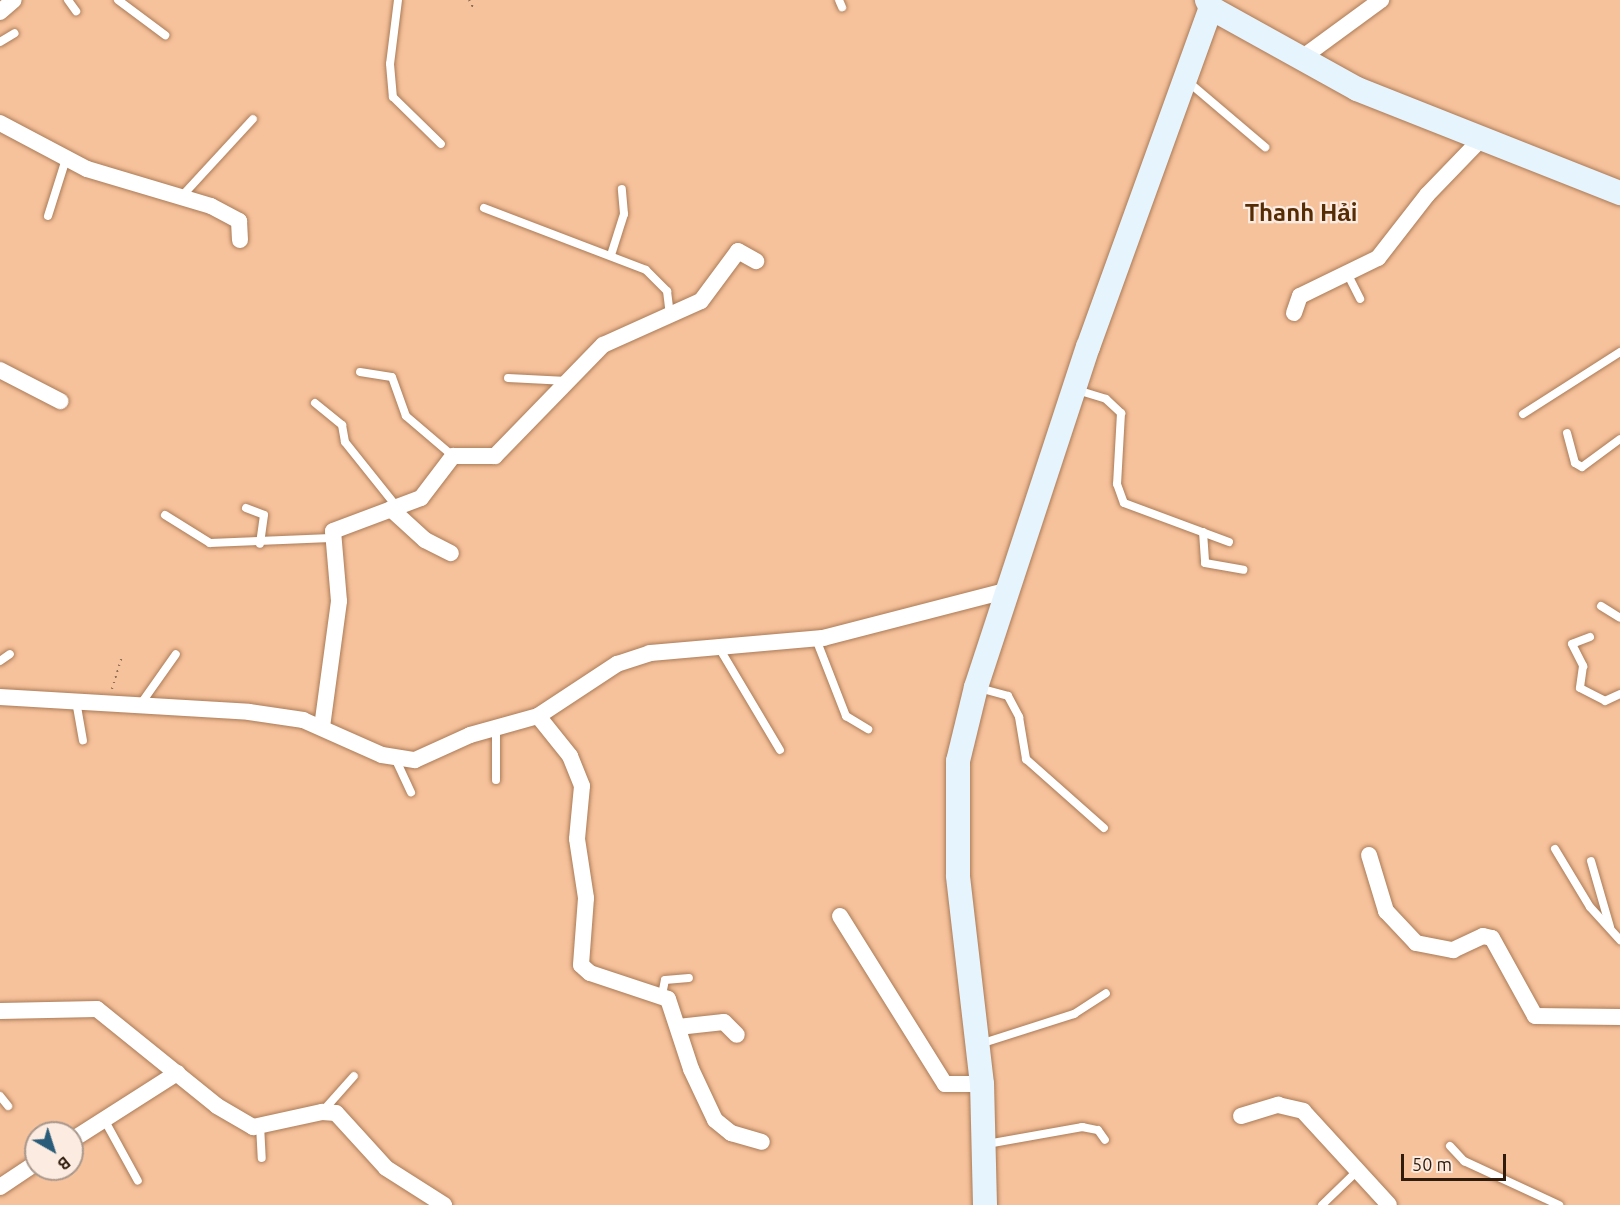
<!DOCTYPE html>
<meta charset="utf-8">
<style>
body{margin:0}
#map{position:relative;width:1620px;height:1205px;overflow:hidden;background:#f6c29c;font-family:Ubuntu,sans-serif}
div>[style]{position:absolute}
.path>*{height:2px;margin-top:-1px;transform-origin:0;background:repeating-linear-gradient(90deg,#906d53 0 1.5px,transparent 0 6px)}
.roads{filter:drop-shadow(0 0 2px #ab7b57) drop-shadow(0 0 2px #ab7b57)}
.lane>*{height:8px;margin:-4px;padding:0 4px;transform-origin:4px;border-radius:4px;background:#fff}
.street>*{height:16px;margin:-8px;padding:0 8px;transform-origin:8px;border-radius:8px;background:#fff}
.secondary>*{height:24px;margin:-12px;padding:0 12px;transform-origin:12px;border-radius:12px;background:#e6f4fe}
span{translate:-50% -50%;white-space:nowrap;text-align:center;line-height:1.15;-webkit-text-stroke:4.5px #fcebe0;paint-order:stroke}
.district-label{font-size:24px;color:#562c05;font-weight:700}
.north{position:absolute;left:24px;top:1121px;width:60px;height:60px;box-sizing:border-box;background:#fcebe0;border:2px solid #aa988c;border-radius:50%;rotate:141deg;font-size:16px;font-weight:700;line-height:24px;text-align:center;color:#2f1c0d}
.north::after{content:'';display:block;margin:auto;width:21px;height:27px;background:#2a5c79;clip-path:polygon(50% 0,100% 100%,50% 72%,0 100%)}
.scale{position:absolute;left:1401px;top:1154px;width:105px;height:27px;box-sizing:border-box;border:3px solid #2f1c0d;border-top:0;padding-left:8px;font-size:18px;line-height:21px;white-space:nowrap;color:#2f1c0d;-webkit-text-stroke:4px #fcebe0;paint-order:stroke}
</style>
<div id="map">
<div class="path">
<div style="left:469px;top:0;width:10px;rotate:61deg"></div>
<div style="left:112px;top:689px;width:34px;rotate:-73deg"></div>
</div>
<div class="roads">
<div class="lane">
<div style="left:68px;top:0;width:14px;rotate:54deg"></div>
<div style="left:118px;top:0;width:59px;rotate:36.7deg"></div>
<div style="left:398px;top:0;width:64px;rotate:97.1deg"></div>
<div style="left:390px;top:64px;width:33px;rotate:85deg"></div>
<div style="left:393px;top:97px;width:67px;rotate:44.4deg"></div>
<div style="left:839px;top:0;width:8px;rotate:67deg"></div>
<div style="left:0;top:42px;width:17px;rotate:-31deg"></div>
<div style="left:1186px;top:80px;width:104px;rotate:40.3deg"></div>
<div style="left:181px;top:197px;width:106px;rotate:-47.3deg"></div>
<div style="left:484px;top:208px;width:173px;rotate:20.9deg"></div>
<div style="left:646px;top:270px;width:30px;rotate:45deg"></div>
<div style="left:667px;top:291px;width:24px;rotate:83deg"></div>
<div style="left:48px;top:216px;width:60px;rotate:-72.5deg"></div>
<div style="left:611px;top:255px;width:43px;rotate:-72.4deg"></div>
<div style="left:624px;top:214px;width:25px;rotate:-95deg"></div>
<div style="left:1347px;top:273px;width:29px;rotate:63deg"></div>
<div style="left:360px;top:372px;width:32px;rotate:9deg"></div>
<div style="left:392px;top:377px;width:41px;rotate:70.3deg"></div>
<div style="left:406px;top:416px;width:62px;rotate:40.4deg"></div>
<div style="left:508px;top:378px;width:59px;rotate:2.9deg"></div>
<div style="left:1077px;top:390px;width:30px;rotate:17deg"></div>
<div style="left:1106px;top:399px;width:21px;rotate:43deg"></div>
<div style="left:1121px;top:413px;width:71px;rotate:93.2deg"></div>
<div style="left:1117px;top:484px;width:20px;rotate:70deg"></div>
<div style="left:1124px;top:503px;width:112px;rotate:20.4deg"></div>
<div style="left:315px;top:403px;width:35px;rotate:39deg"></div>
<div style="left:342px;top:425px;width:17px;rotate:80deg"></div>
<div style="left:345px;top:442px;width:82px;rotate:51.4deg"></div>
<div style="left:1523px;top:414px;width:115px;rotate:-32.6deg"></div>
<div style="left:1567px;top:433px;width:31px;rotate:75deg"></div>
<div style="left:1575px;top:463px;width:8px;rotate:30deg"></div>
<div style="left:1582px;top:467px;width:47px;rotate:-36.4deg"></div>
<div style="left:246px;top:508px;width:19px;rotate:21deg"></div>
<div style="left:264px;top:515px;width:29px;rotate:98deg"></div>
<div style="left:165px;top:515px;width:53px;rotate:31.9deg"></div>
<div style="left:210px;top:543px;width:121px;rotate:-2.4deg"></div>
<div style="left:1203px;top:532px;width:31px;rotate:86deg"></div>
<div style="left:1205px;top:563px;width:39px;rotate:10deg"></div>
<div style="left:1601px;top:606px;width:22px;rotate:32deg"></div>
<div style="left:1590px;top:637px;width:19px;rotate:159deg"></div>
<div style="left:1572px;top:644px;width:25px;rotate:63deg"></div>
<div style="left:1583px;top:666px;width:22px;rotate:98deg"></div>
<div style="left:1580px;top:688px;width:28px;rotate:27deg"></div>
<div style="left:1605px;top:701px;width:17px;rotate:-25deg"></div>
<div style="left:816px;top:639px;width:83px;rotate:68.7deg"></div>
<div style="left:846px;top:716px;width:26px;rotate:31deg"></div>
<div style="left:718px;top:646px;width:121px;rotate:59.2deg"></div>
<div style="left:0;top:661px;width:12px;rotate:-35deg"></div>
<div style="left:979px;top:688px;width:30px;rotate:15deg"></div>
<div style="left:1008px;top:696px;width:24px;rotate:62deg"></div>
<div style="left:1019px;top:717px;width:43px;rotate:80.5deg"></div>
<div style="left:1026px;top:759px;width:104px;rotate:41.5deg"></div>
<div style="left:76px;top:701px;width:40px;rotate:80deg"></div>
<div style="left:140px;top:705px;width:62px;rotate:-54.8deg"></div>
<div style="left:496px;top:728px;width:52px;rotate:90deg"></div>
<div style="left:395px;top:758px;width:38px;rotate:65deg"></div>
<div style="left:1555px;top:849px;width:68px;rotate:58.9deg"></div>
<div style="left:1590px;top:907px;width:45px;rotate:47.7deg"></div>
<div style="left:1591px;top:861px;width:69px;rotate:73.9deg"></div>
<div style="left:662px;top:995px;width:15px;rotate:-79deg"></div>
<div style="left:665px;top:980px;width:24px;rotate:-5deg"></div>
<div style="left:980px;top:1044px;width:99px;rotate:-17.7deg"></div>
<div style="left:1074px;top:1014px;width:38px;rotate:-33deg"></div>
<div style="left:0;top:1096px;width:13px;rotate:51deg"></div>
<div style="left:322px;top:1112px;width:48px;rotate:-48.4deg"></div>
<div style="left:105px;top:1121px;width:68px;rotate:61.2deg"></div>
<div style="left:260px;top:1125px;width:33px;rotate:87deg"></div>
<div style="left:987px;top:1144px;width:97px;rotate:-10.1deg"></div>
<div style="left:1082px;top:1127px;width:16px;rotate:11deg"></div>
<div style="left:1098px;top:1130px;width:12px;rotate:55deg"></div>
<div style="left:1450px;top:1146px;width:21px;rotate:47deg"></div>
<div style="left:1464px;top:1161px;width:105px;rotate:24.9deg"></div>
<div style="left:1322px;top:1205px;width:47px;rotate:-44.1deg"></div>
</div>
<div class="street">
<div style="left:0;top:12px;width:18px;rotate:-41deg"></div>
<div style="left:1299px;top:60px;width:102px;rotate:-36.2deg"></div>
<div style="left:0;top:123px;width:98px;rotate:27.9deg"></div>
<div style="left:87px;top:169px;width:129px;rotate:16.6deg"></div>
<div style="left:211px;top:206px;width:32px;rotate:28deg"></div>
<div style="left:239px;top:221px;width:19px;rotate:87deg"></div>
<div style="left:1294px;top:313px;width:18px;rotate:-71deg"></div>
<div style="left:1300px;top:296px;width:87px;rotate:-26deg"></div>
<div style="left:1378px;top:258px;width:80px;rotate:-52.1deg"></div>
<div style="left:1427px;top:195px;width:81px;rotate:-46deg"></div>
<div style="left:0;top:370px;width:68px;rotate:27.3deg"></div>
<div style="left:391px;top:509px;width:46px;rotate:42.4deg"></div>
<div style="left:425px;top:540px;width:29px;rotate:27deg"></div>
<div style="left:0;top:697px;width:249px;rotate:3.4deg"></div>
<div style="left:249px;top:712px;width:55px;rotate:8.4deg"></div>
<div style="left:303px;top:720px;width:86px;rotate:23.9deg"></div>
<div style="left:382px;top:755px;width:33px;rotate:9deg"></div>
<div style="left:415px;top:760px;width:60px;rotate:-24.4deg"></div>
<div style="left:470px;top:735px;width:71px;rotate:-15.6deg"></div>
<div style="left:538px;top:716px;width:95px;rotate:-33.4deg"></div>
<div style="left:617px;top:664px;width:35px;rotate:-18deg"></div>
<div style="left:650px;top:653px;width:174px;rotate:-5deg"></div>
<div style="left:823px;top:638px;width:191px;rotate:-14.5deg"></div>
<div style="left:538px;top:716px;width:51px;rotate:51.3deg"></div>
<div style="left:570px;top:756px;width:32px;rotate:68deg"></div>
<div style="left:582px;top:786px;width:53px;rotate:95.4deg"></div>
<div style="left:577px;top:839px;width:60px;rotate:81.3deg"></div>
<div style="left:586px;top:898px;width:67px;rotate:94.3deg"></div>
<div style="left:581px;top:965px;width:12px;rotate:42deg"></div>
<div style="left:590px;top:973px;width:82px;rotate:18.4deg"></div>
<div style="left:668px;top:999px;width:74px;rotate:71.8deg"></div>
<div style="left:691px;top:1069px;width:56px;rotate:64.8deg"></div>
<div style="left:715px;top:1120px;width:21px;rotate:39deg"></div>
<div style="left:731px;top:1133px;width:32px;rotate:16deg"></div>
<div style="left:322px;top:727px;width:127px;rotate:-82.3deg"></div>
<div style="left:339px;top:601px;width:70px;rotate:-94.9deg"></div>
<div style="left:333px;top:531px;width:94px;rotate:-20.6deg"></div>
<div style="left:421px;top:498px;width:53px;rotate:-52.7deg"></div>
<div style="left:453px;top:456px;width:42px"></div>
<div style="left:495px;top:456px;width:155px;rotate:-45.8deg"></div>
<div style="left:603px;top:345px;width:107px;rotate:-24.2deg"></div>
<div style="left:701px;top:301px;width:62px;rotate:-53.5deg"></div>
<div style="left:738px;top:251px;width:21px;rotate:29deg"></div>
<div style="left:1369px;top:855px;width:59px;rotate:73.1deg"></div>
<div style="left:1386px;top:911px;width:44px;rotate:46.8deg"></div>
<div style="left:1416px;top:943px;width:38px;rotate:11deg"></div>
<div style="left:1453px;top:950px;width:33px;rotate:-25deg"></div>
<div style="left:1483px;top:936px;width:9px;rotate:13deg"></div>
<div style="left:1492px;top:938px;width:89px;rotate:61.1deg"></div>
<div style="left:1535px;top:1016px;width:85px;rotate:0.7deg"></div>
<div style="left:840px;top:916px;width:198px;rotate:58deg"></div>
<div style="left:945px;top:1084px;width:37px"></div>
<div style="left:0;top:1011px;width:97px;rotate:-1.2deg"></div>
<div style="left:97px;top:1009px;width:154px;rotate:38.9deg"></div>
<div style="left:217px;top:1106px;width:42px;rotate:30.3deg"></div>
<div style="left:253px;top:1127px;width:71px;rotate:-12.3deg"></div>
<div style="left:322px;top:1112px;width:14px;rotate:4deg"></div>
<div style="left:336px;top:1113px;width:74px;rotate:47.7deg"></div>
<div style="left:386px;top:1168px;width:69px;rotate:32.5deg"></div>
<div style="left:678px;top:1027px;width:46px;rotate:-6.2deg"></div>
<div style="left:724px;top:1022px;width:18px;rotate:45deg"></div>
<div style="left:1241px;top:1116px;width:39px;rotate:-17deg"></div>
<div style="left:1278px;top:1105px;width:26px;rotate:13deg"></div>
<div style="left:1303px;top:1111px;width:127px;rotate:47.5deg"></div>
<div style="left:72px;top:1140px;width:125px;rotate:-32.5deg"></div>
<div style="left:0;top:1187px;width:43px;rotate:-33.7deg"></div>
</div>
<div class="secondary">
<div style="left:1211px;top:8px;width:167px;rotate:29deg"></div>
<div style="left:1357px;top:89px;width:283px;rotate:21.6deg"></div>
<div style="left:985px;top:1205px;width:121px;rotate:-91.4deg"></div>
<div style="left:982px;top:1084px;width:210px;rotate:-96.6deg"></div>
<div style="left:958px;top:875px;width:114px;rotate:-90deg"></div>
<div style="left:958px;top:761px;width:76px;rotate:-76.3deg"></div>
<div style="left:976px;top:687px;width:358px;rotate:-71.8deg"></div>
<div style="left:1088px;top:347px;width:361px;rotate:-70.1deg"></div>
<div style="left:1211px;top:8px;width:9px;rotate:-117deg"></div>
</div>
</div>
<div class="district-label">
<span style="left:1301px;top:213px">Thanh Hải</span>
</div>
<div class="north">B</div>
<div class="scale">50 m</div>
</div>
